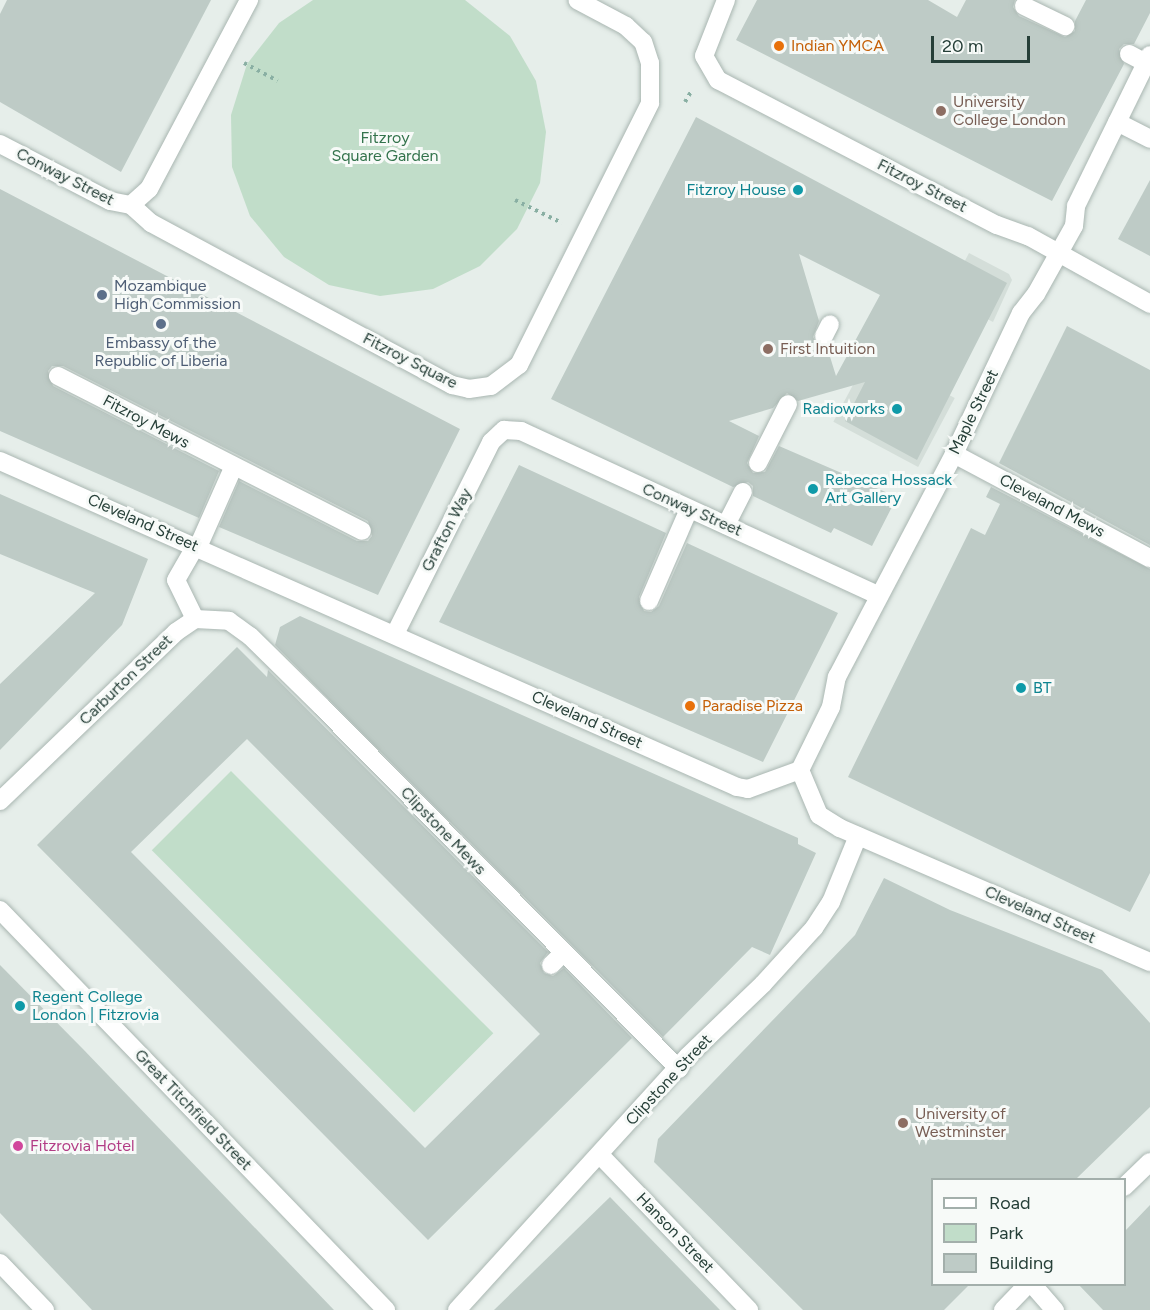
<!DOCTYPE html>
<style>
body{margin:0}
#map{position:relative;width:1150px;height:1310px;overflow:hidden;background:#e6eeea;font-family:Figtree,sans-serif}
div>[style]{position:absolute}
.built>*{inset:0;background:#d4ded9;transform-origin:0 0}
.green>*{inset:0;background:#c1ddc9;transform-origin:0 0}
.building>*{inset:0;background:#becbc6}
.path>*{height:4px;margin-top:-2px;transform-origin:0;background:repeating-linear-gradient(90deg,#89afa3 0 3px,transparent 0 7.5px)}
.roads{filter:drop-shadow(0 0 2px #a9b6b1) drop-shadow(0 0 2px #a9b6b1)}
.lane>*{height:18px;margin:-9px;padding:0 9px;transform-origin:9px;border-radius:9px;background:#fff}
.street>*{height:18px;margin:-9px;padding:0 9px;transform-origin:9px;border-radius:9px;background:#fff}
.secondary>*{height:18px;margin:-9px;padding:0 9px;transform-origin:9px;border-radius:9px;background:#fff}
.dots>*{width:16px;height:16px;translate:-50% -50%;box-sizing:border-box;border:3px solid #f7faf8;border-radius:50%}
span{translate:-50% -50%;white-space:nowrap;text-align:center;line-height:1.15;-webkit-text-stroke:6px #f7faf8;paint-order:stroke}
.food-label{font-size:16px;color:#c56008}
.left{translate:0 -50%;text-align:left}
.education-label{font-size:16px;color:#785e54}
.park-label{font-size:16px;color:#33734c}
.street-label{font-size:16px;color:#263f38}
.culture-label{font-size:16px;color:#0d838f}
.right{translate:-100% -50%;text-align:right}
.service-label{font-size:16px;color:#4e5e75}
.hotel-label{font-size:16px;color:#b23c85}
.legend{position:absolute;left:931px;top:1178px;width:195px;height:108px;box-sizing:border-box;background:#f7faf8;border:2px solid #a3afab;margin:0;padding:8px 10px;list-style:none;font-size:18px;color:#263f38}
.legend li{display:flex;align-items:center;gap:12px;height:30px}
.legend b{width:30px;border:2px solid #a3afab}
.scale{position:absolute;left:931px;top:36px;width:99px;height:27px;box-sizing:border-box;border:3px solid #263f38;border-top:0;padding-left:8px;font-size:18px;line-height:21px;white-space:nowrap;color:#263f38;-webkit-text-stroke:4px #f7faf8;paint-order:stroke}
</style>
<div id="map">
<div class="built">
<div style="clip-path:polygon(969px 253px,1009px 274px,1012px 280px,993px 322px,946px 297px)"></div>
<div style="left:870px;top:353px;width:96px;height:78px;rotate:28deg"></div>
</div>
<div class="green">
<div style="clip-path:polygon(313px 0,465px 0,510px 36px,536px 81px,546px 132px,540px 183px,517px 229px,480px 266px,433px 289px,380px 296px,329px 285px,284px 257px,250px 216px,232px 167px,231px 115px,247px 64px,279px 23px)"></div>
<div style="left:231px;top:771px;width:371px;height:112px;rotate:45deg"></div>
</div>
<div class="building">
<div style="clip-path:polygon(7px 0,211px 0,121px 172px,0 102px,0 14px)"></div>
<div style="clip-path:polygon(757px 0,928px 0,957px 17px,966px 0,1015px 0,1013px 7px,1019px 16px,1065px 37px,1075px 31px,1075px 21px,1086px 0,1150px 0,1150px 13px,1134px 44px,1124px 44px,1119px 49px,1124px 64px,1052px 201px,736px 40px)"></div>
<div style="clip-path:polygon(evenodd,696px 117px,1007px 283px,917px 460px,845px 421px,865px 382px,798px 401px,787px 393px,773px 408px,729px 421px,759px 436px,747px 463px,753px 473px,765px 472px,779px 446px,897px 497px,872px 546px,834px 528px,831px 533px,753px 496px,753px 486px,748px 482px,733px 487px,551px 399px,696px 117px,799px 254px,880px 295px,836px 376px,827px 347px,818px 346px,813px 337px,819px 321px,799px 254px)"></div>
<div style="clip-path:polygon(1150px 180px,1150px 256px,1118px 239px)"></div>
<div style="clip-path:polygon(0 189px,460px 429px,378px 595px,219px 527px,239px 481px,357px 541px,368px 541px,372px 536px,368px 521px,63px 366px,52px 366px,48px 371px,53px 386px,219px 471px,199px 518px,0 431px)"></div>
<div style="clip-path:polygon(1067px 326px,1150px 370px,1150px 545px,999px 463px)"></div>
<div style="clip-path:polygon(519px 465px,666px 533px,639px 597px,644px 611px,651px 612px,659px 606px,687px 543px,838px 613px,763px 762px,439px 622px)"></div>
<div style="clip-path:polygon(991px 487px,1150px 569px,1150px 873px,1130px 912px,848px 777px,971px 528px,985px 535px,1000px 504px,986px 497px)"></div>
<div style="clip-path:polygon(0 494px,148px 559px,122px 625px,0 750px,0 684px,95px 593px,0 554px)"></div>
<div style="clip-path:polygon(300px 616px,798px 838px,798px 844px,816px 853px,770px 955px,752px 947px,663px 1037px,275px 645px,280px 627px)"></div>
<div style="clip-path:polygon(evenodd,237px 647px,267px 677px,268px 670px,548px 952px,540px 963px,544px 973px,553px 976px,564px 968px,632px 1038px,428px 1240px,37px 845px,237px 647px,247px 739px,540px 1034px,425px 1148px,131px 852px,247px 739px)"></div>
<div style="clip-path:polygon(884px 878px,950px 910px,1102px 970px,1150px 1023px,1150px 1107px,1076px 1179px,933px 1179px,933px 1284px,970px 1284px,944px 1310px,803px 1310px,654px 1162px,658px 1139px,855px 935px)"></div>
<div style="clip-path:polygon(0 965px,82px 1048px,334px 1310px,92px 1310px,0 1213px)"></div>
<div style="clip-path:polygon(610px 1197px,720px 1310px,494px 1310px)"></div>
<div style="clip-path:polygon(1150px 1205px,1150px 1310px,1103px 1310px,1078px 1284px,1125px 1284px,1125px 1231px)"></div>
</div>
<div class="path">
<div style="left:244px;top:63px;width:38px;rotate:28deg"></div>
<div style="left:685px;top:102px;width:14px;rotate:-60deg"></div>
<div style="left:515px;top:200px;width:52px;rotate:26.1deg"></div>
</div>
<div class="roads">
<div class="lane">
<div style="left:1024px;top:6px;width:46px;rotate:26deg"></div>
<div style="left:1129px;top:54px;width:19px;rotate:28deg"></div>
<div style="left:1117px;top:122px;width:37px;rotate:27deg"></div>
<div style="left:824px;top:336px;width:13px;rotate:-63deg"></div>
<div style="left:954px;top:454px;width:222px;rotate:28deg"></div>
<div style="left:758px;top:463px;width:66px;rotate:-63deg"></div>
<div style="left:726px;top:525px;width:37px;rotate:-63deg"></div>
<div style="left:649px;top:601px;width:100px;rotate:-66.5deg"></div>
<div style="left:551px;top:965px;width:16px;rotate:-45deg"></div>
</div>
<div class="street">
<div style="left:726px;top:0;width:60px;rotate:111.4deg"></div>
<div style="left:704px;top:56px;width:28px;rotate:60deg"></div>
<div style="left:718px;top:80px;width:314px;rotate:27.5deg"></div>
<div style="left:997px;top:225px;width:33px;rotate:20deg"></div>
<div style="left:1028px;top:236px;width:140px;rotate:29.1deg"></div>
<div style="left:0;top:144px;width:124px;rotate:27.4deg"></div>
<div style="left:110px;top:201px;width:21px;rotate:11deg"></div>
<div style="left:131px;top:205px;width:24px;rotate:-42deg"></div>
<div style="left:149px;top:189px;width:214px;rotate:-62.1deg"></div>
<div style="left:131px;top:205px;width:27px;rotate:42deg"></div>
<div style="left:151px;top:223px;width:342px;rotate:28.3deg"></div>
<div style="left:452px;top:385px;width:17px;rotate:13deg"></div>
<div style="left:469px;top:389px;width:22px;rotate:-8deg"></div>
<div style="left:491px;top:386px;width:35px;rotate:-37deg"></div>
<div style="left:519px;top:365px;width:293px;rotate:-63.4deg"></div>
<div style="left:650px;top:103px;width:40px;rotate:-90deg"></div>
<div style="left:650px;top:63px;width:22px;rotate:-108deg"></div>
<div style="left:643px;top:42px;width:23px;rotate:-137deg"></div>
<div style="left:626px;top:26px;width:55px;rotate:-152deg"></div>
<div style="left:58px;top:376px;width:341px;rotate:27deg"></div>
<div style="left:0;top:461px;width:806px;rotate:23.86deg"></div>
<div style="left:737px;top:787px;width:11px;rotate:10deg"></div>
<div style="left:748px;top:789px;width:55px;rotate:-20.1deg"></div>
<div style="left:198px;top:547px;width:86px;rotate:-66.1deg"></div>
<div style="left:195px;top:619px;width:43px;rotate:-116deg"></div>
<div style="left:176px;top:580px;width:38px;rotate:-60deg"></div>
<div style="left:395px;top:634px;width:215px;rotate:-63.4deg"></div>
<div style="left:491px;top:442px;width:18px;rotate:-43deg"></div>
<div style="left:504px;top:430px;width:17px;rotate:3deg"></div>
<div style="left:521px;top:431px;width:393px;rotate:24.7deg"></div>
<div style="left:800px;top:770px;width:70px;rotate:-63.8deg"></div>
<div style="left:831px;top:707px;width:31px;rotate:-79deg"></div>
<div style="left:837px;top:677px;width:252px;rotate:-62.3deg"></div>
<div style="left:954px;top:454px;width:156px;rotate:-64.6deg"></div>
<div style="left:1021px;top:313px;width:24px;rotate:-52deg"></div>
<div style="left:1036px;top:294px;width:78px;rotate:-60.8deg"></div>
<div style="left:1074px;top:226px;width:20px;rotate:-84deg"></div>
<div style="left:1076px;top:206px;width:168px;rotate:-63.9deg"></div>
<div style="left:800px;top:770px;width:49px;rotate:67.1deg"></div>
<div style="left:819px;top:815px;width:25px;rotate:32deg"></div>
<div style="left:840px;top:828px;width:338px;rotate:23.4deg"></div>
<div style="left:0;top:801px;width:244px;rotate:-43.8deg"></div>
<div style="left:176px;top:632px;width:23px;rotate:-34deg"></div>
<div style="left:195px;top:619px;width:34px;rotate:3deg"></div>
<div style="left:229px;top:621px;width:26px;rotate:36deg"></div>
<div style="left:250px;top:636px;width:100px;rotate:44.6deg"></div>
<div style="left:321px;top:706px;width:510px;rotate:45.4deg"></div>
<div style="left:0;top:910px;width:556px;rotate:46.02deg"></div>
<div style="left:600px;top:1155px;width:215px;rotate:46.1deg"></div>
<div style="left:0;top:1263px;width:65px;rotate:46.2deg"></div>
<div style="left:1032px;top:1284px;width:35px;rotate:49deg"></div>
<div style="left:457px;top:1310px;width:343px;rotate:-47.7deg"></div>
<div style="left:688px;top:1056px;width:104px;rotate:-43.8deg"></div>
<div style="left:763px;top:984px;width:76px;rotate:-47.7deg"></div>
<div style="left:814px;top:928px;width:31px;rotate:-57deg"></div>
<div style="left:831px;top:902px;width:71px;rotate:-67.8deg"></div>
</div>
<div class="secondary">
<div style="left:1124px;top:1187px;width:36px;rotate:-44deg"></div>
<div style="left:1003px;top:1310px;width:36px;rotate:-46deg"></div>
</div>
</div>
<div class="dots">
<div style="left:779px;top:46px;background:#e8710a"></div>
<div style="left:941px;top:111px;background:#8d6e63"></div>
<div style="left:798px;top:190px;background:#0f9aa8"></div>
<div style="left:102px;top:295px;background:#5c6f8a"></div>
<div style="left:161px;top:324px;background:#5c6f8a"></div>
<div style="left:768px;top:349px;background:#8d6e63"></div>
<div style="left:897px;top:409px;background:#0f9aa8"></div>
<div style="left:813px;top:489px;background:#0f9aa8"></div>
<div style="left:1021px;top:688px;background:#0f9aa8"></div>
<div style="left:690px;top:706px;background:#e8710a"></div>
<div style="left:20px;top:1006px;background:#0f9aa8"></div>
<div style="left:903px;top:1123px;background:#8d6e63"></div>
<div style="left:18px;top:1146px;background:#d1479c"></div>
</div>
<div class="food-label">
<span class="left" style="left:791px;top:46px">Indian YMCA</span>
<span class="left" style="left:702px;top:706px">Paradise Pizza</span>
</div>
<div class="education-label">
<span class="left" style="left:953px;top:111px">University<br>College London</span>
<span class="left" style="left:780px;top:349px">First Intuition</span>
<span class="left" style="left:915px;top:1123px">University of<br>Westminster</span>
</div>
<div class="park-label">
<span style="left:385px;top:147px">Fitzroy<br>Square Garden</span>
</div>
<div class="street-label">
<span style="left:65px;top:177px;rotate:27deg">Conway Street</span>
<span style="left:922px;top:186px;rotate:27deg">Fitzroy Street</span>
<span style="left:410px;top:361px;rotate:27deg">Fitzroy Square</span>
<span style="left:974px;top:412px;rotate:-64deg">Maple Street</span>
<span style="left:146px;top:422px;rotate:28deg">Fitzroy Mews</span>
<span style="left:1052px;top:506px;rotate:28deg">Cleveland Mews</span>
<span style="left:692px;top:510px;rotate:24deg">Conway Street</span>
<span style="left:143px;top:523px;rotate:24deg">Cleveland Street</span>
<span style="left:447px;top:530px;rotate:-63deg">Grafton Way</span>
<span style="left:126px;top:680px;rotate:-44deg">Carburton Street</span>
<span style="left:587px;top:720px;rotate:24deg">Cleveland Street</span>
<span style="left:443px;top:831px;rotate:46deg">Clipstone Mews</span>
<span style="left:1040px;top:915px;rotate:24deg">Cleveland Street</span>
<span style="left:669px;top:1080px;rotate:-47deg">Clipstone Street</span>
<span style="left:193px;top:1110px;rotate:46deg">Great Titchfield Street</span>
<span style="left:675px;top:1233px;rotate:46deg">Hanson Street</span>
</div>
<div class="culture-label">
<span class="right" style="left:786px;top:190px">Fitzroy House</span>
<span class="right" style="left:885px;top:409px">Radioworks</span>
<span class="left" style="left:825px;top:489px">Rebecca Hossack<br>Art Gallery</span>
<span class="left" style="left:1033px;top:688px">BT</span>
<span class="left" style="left:32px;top:1006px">Regent College<br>London | Fitzrovia</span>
</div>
<div class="service-label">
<span class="left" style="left:114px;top:295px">Mozambique<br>High Commission</span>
<span style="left:161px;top:352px">Embassy of the<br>Republic of Liberia</span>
</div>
<div class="hotel-label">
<span class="left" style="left:30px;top:1146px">Fitzrovia Hotel</span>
</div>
<ul class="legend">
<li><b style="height:8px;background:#fff"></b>Road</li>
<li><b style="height:16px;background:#c1ddc9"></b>Park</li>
<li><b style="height:16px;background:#becbc6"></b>Building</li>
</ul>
<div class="scale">20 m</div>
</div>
